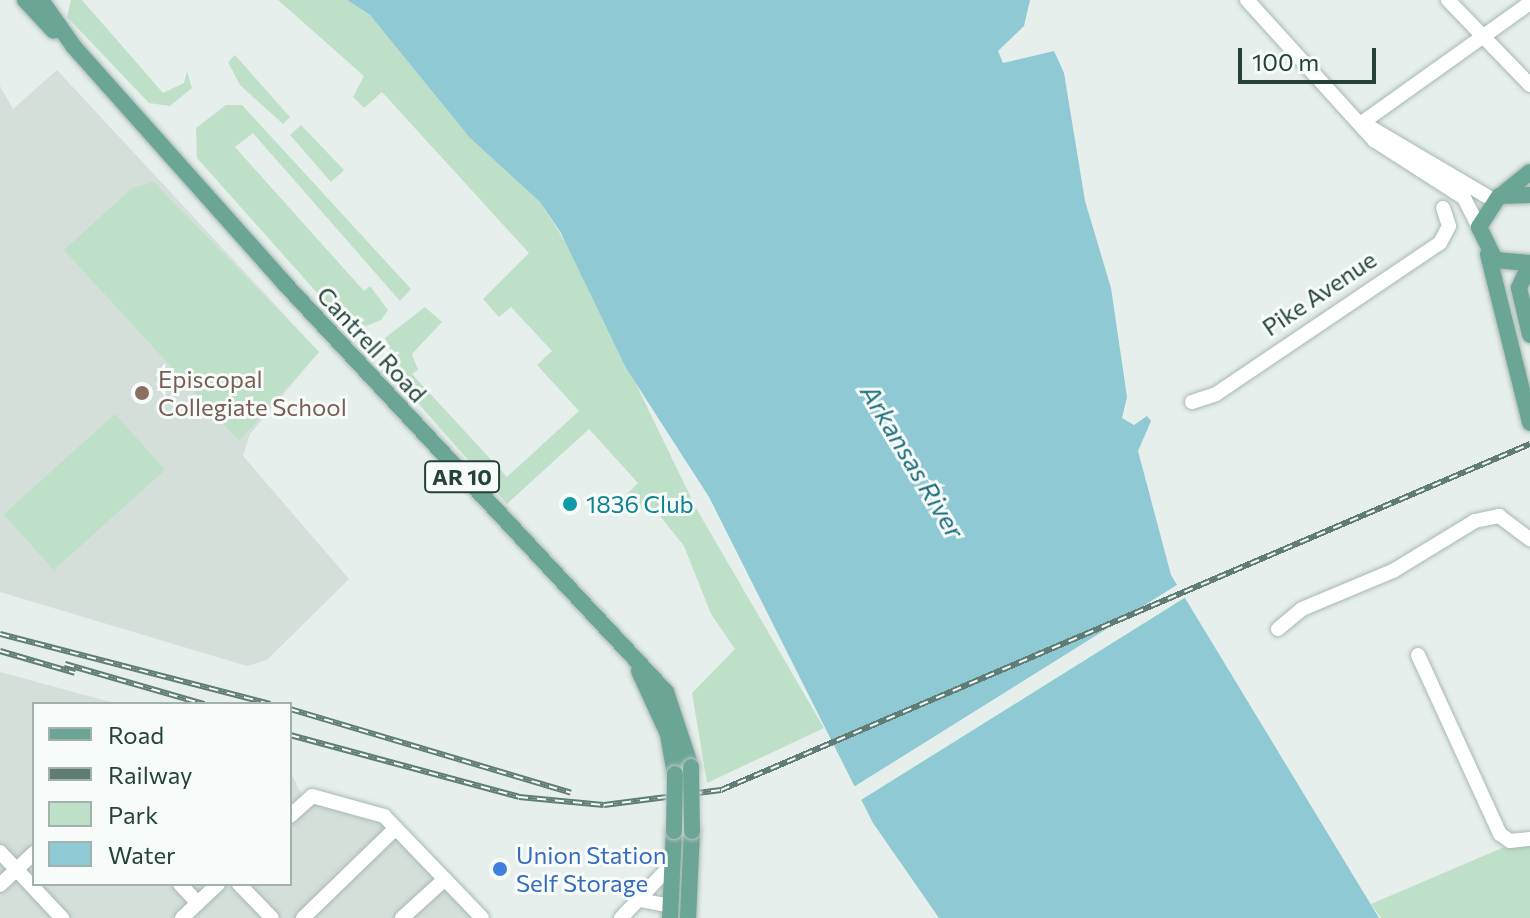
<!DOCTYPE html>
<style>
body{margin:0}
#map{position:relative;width:1530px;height:918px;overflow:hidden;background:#e6efeb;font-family:Commissioner,sans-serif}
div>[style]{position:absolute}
.built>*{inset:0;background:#d4dfda}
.green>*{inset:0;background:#bfe0c8;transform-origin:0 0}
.water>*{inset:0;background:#8ec9d4}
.pier>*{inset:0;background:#e6efeb;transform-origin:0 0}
.roads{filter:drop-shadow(0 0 2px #a8b8b2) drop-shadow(0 0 2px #a8b8b2)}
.minor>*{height:14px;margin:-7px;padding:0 7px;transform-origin:7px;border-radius:7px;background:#fff}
.major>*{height:16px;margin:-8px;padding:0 8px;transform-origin:8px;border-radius:8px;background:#6aa596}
.rail>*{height:6px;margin-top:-3px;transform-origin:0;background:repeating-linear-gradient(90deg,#f7fbf9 0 9px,#5f7d75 0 18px);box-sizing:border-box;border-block:2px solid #5f7d75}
.bridges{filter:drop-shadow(0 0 2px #c2cac8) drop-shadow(0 0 2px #c2cac8)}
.major-bridge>*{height:16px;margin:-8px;padding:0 8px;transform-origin:8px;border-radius:8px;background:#6aa596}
.dots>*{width:22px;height:22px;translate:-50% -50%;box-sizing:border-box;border:4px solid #f7fbf9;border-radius:50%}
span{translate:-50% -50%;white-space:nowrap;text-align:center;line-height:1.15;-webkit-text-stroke:6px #f7fbf9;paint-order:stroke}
.shield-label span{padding:2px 6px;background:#f7fbf9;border:2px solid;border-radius:6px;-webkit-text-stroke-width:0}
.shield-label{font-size:22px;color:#24423a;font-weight:700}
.street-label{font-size:24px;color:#24423a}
.education-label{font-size:24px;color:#785e54}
.left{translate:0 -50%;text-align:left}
.culture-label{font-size:24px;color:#0d838f}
.shop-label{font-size:24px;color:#366cbe}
.water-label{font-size:26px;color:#1c6f80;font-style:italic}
.legend{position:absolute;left:32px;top:702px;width:260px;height:184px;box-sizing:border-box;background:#f7fbf9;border:2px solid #a3b1ad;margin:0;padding:10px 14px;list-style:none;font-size:24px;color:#24423a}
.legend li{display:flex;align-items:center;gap:16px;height:40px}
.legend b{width:40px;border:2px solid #a3b1ad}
.scale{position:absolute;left:1238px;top:48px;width:138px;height:36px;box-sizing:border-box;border:4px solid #24423a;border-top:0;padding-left:10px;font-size:24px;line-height:28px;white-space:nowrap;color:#24423a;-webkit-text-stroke:6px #f7fbf9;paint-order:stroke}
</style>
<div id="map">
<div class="built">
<div style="clip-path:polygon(57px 70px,319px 352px,250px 434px,243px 456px,349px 579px,267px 660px,247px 666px,0 592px,0 86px,13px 109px)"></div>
<div style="clip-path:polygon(0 672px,118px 704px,34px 704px,34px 884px,290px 884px,290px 771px,305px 802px,396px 828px,482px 918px,0 918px)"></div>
</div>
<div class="green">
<div style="clip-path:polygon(71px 0,82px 0,163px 93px,184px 83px,187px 71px,192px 88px,170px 106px,149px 103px,67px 17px)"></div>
<div style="clip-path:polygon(278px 0,347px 0,370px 15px,470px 138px,540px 202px,573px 254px,696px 508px,824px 728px,707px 783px,692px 693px,735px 649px,711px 614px,684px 546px,660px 516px,647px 506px,627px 513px,619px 502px,638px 483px,589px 429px,507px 504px,410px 394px,385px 338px,425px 307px,442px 322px,412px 354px,418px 370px,412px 374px,507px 477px,579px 411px,537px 365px,552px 351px,511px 307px,499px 317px,483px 299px,529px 253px,382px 92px,364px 108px,353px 97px,364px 76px)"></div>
<div style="clip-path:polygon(235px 55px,290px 117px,283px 124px,240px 85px,228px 62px)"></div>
<div style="clip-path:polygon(226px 105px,242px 105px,411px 289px,400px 301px,253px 133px,235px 147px,364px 291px,370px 286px,388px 310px,381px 320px,366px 326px,327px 304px,197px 158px,196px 128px)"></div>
<div style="clip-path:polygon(301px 125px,344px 170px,331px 182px,290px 135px)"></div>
<div style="clip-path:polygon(154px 182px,319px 352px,239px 441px,64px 250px,132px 188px)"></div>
<div style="left:115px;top:414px;width:75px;height:150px;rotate:48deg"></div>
<div style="clip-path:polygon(1530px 836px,1530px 918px,1381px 918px,1371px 904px)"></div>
</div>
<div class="water">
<div style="clip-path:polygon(347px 0,1030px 0,1024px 26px,998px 51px,1003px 63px,1054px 51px,1064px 73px,1085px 201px,1111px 288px,1127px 397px,1122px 418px,1134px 425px,1147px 416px,1151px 421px,1138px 451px,1171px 575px,1379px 918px,939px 918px,873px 823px,709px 497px,626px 368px,561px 233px,540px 202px,470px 138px,370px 15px)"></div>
</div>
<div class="pier">
<div style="left:1180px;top:583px;width:15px;height:387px;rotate:58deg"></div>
</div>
<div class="roads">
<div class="minor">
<div style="left:1247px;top:0;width:189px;rotate:47.8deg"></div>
<div style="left:1374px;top:140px;width:107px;rotate:32.8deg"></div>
<div style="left:1464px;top:198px;width:33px;rotate:63deg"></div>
<div style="left:1448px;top:0;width:118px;rotate:46deg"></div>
<div style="left:1363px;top:122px;width:205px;rotate:-35.5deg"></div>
<div style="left:1363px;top:123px;width:151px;rotate:30.6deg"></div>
<div style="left:1192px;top:402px;width:25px;rotate:-18deg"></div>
<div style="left:1216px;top:394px;width:270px;rotate:-34deg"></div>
<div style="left:1440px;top:243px;width:19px;rotate:-62deg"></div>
<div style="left:1449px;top:226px;width:19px;rotate:-108deg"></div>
<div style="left:1278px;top:629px;width:31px;rotate:-40deg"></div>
<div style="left:1302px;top:609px;width:99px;rotate:-22.7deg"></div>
<div style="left:1393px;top:571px;width:96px;rotate:-31.4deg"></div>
<div style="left:1475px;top:521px;width:25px;rotate:-12deg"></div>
<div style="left:1499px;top:516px;width:39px;rotate:37deg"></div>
<div style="left:1418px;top:655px;width:197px;rotate:65.4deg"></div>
<div style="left:1500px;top:834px;width:12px;rotate:35deg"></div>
<div style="left:1510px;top:841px;width:20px;rotate:-6deg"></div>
<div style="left:290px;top:816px;width:30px;rotate:-42deg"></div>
<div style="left:312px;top:796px;width:75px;rotate:15.5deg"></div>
<div style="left:384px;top:816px;width:141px;rotate:46.1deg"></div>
<div style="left:0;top:852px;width:91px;rotate:46.8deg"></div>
<div style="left:180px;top:884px;width:26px;rotate:47deg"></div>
<div style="left:239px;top:884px;width:47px;rotate:45.9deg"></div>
<div style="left:0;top:885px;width:47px;rotate:-43.3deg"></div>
<div style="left:640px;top:900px;width:32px;rotate:11deg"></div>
<div style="left:182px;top:918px;width:50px;rotate:-43.4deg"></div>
<div style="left:303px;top:918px;width:129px;rotate:-44.1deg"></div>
<div style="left:402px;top:918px;width:58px;rotate:-42.2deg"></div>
<div style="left:621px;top:918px;width:76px;rotate:-46.6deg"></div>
</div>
<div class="major">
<div style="left:25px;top:0;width:42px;rotate:46.9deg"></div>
<div style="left:41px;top:0;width:57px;rotate:54.9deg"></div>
<div style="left:74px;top:47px;width:317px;rotate:48.3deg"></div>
<div style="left:285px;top:284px;width:558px;rotate:46.96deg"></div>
<div style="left:666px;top:692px;width:79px;rotate:71.6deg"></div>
<div style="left:1504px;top:193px;width:33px;rotate:-39deg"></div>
<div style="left:1530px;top:195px;width:31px;rotate:178deg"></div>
<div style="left:1499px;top:196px;width:37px;rotate:123deg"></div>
<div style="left:1479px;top:227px;width:37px;rotate:64deg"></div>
<div style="left:1495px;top:260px;width:35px;rotate:5deg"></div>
<div style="left:1488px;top:254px;width:174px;rotate:76deg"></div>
<div style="left:1530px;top:264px;width:26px;rotate:115deg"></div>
<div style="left:1519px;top:288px;width:48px;rotate:76.8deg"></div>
<div style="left:639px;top:671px;width:69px;rotate:65.3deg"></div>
<div style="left:668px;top:734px;width:41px;rotate:80.1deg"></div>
<div style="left:670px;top:918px;width:87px;rotate:-87.4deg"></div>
<div style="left:688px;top:918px;width:87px;rotate:-87.4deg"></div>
</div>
</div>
<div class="rail">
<div style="left:0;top:634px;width:279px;rotate:14.5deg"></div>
<div style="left:0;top:651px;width:78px;rotate:16.3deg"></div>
<div style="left:65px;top:664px;width:145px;rotate:16.1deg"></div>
<div style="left:290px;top:709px;width:293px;rotate:16.6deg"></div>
<div style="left:290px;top:735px;width:237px;rotate:15.1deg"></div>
<div style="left:519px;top:797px;width:85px;rotate:5.4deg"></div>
<div style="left:604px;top:805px;width:118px;rotate:-7.3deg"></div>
<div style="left:721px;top:790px;width:880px;rotate:-23.16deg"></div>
</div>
<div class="bridges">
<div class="major-bridge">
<div style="left:691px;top:767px;width:64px;rotate:89.1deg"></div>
<div style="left:674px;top:831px;width:57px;rotate:-89deg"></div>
</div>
</div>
<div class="dots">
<div style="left:142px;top:393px;background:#8d6e63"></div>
<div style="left:570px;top:504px;background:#0f9aa8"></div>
<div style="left:500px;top:869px;background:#3f7fe0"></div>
</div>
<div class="shield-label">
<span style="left:462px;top:477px">AR 10</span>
</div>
<div class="street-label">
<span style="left:1319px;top:293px;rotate:-34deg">Pike Avenue</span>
<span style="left:372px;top:344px;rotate:47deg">Cantrell Road</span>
</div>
<div class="education-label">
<span class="left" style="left:158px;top:393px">Episcopal<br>Collegiate School</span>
</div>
<div class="culture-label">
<span class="left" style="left:586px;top:504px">1836 Club</span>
</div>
<div class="shop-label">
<span class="left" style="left:516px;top:869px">Union Station<br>Self Storage</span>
</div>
<div class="water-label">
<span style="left:913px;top:461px;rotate:59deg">Arkansas River</span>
</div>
<ul class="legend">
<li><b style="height:10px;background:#6aa596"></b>Road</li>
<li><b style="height:10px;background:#5f7d75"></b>Railway</li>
<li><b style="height:22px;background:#bfe0c8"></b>Park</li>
<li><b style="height:22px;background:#8ec9d4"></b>Water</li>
</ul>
<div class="scale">100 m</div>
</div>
